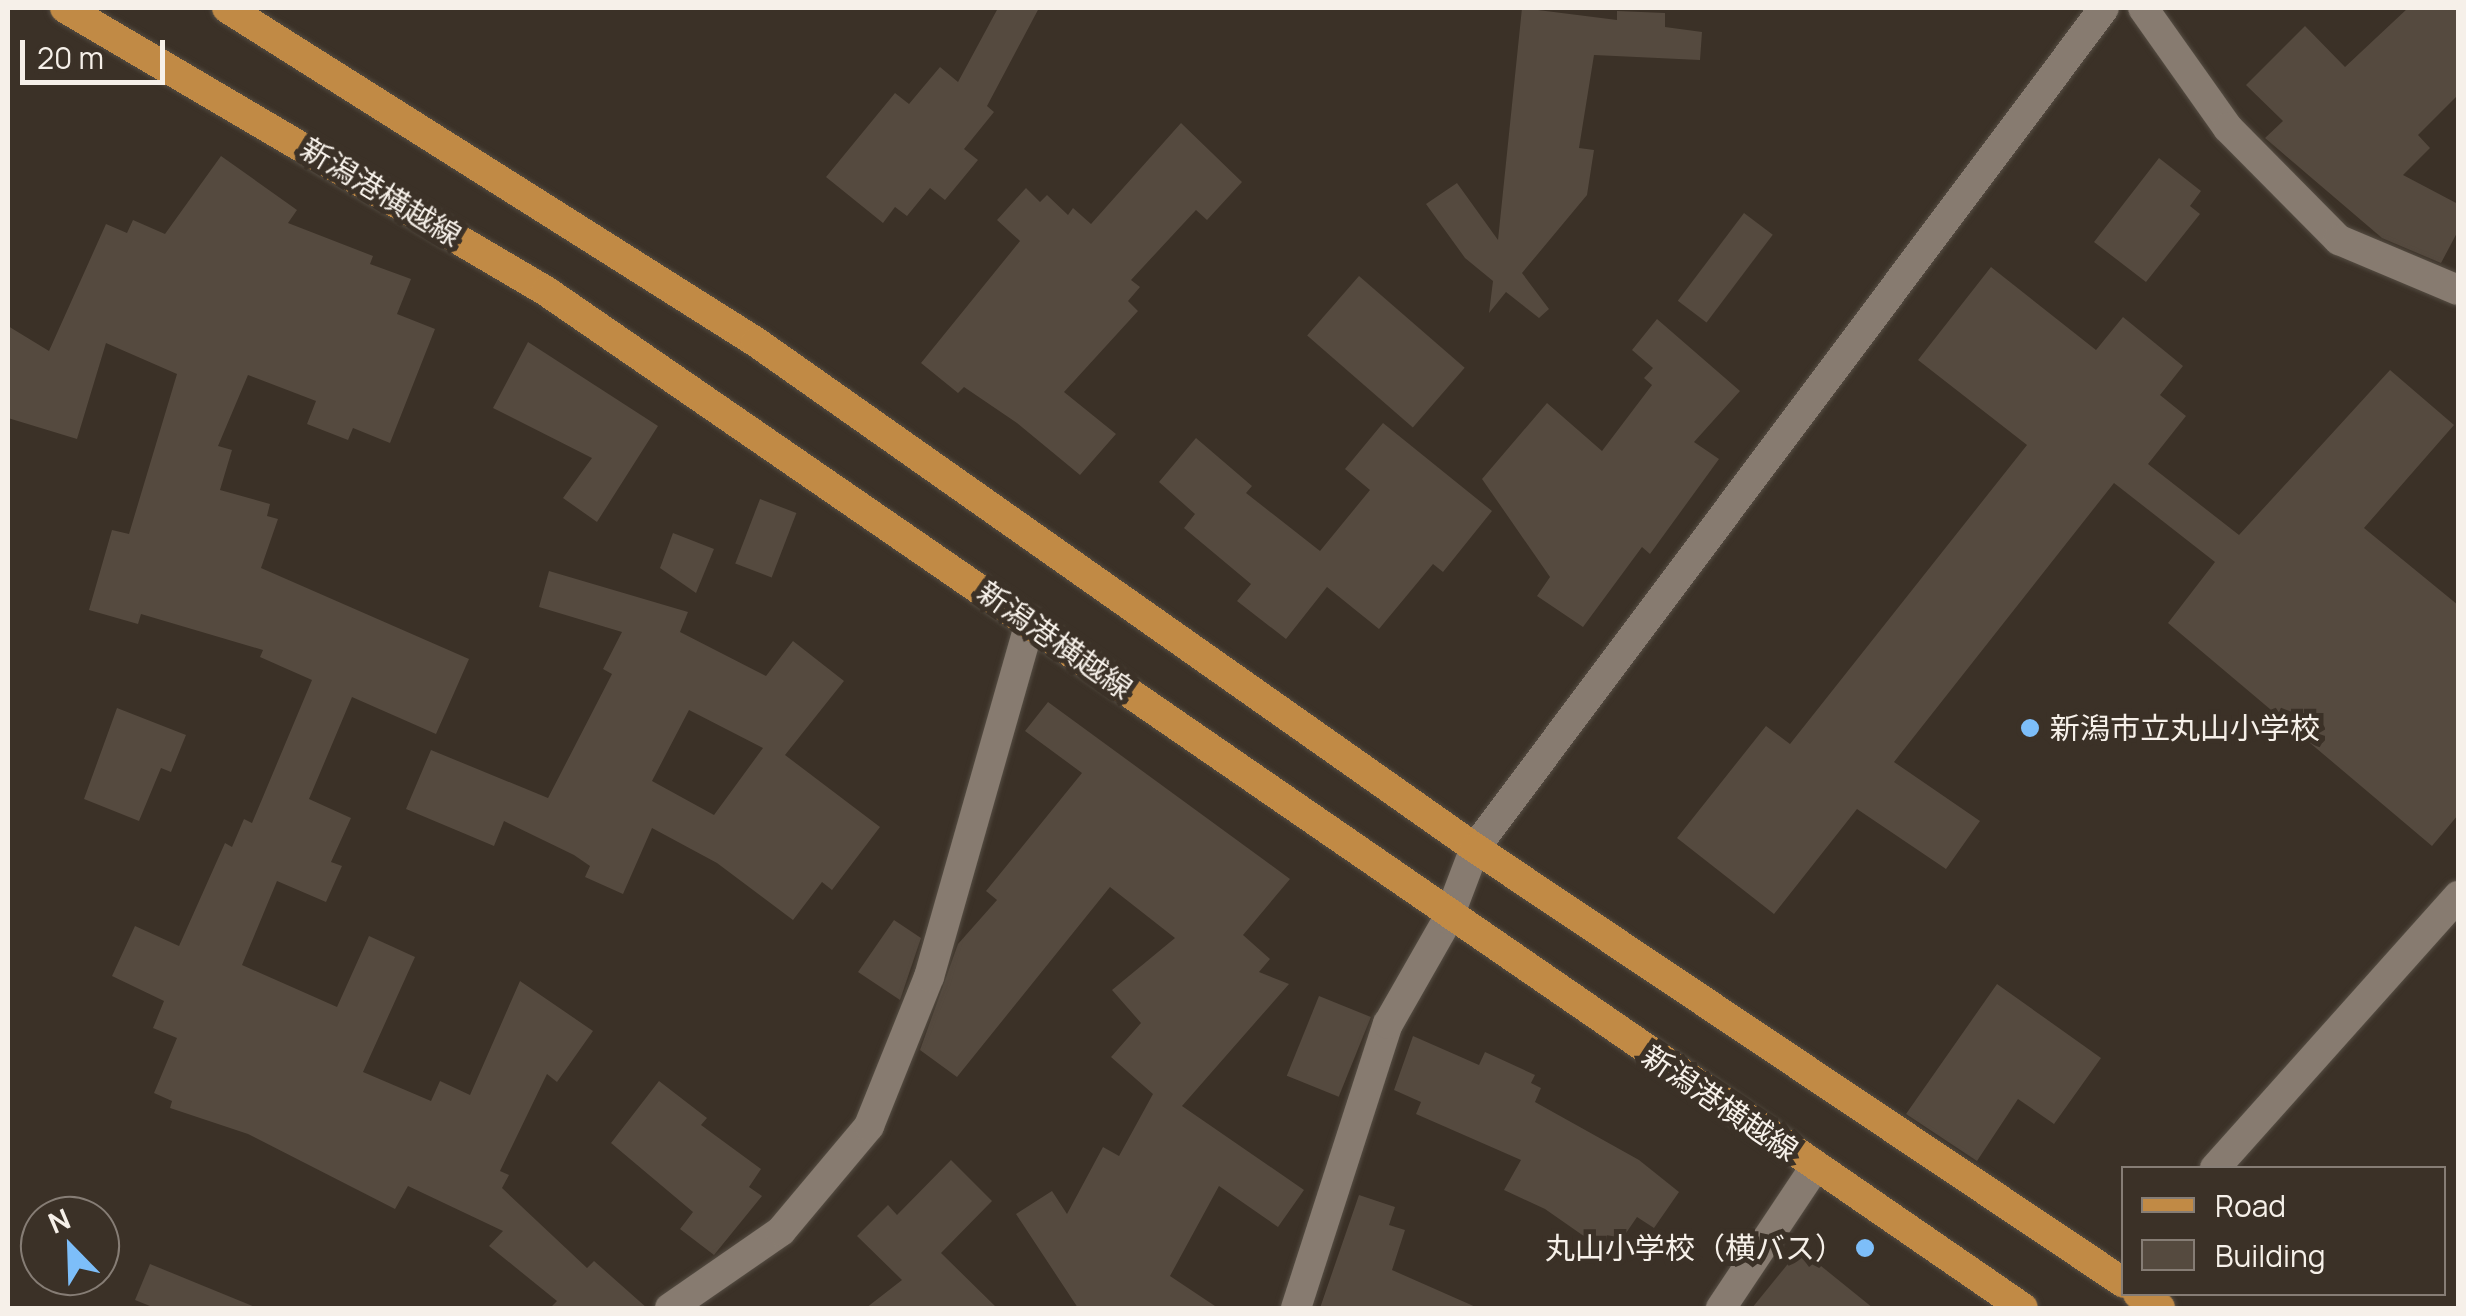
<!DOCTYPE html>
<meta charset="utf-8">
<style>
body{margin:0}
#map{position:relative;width:2466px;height:1316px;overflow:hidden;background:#3b3127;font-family:Manrope,"Noto Sans JP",sans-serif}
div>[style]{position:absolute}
.building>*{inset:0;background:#554a3f;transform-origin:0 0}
.roads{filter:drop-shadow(0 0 2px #554d43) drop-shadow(0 0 2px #554d43)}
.street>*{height:30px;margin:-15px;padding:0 15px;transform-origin:15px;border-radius:15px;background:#877b70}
.primary>*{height:30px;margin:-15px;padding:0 15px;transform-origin:15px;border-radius:15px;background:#c18a45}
.dots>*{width:28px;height:28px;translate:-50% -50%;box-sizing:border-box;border:5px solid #3b3127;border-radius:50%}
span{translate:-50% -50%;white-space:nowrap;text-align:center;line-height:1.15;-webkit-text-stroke:10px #3b3127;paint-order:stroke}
.street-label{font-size:30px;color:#f6f0e9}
.poi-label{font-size:30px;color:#f6f0e9}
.left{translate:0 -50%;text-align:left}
.right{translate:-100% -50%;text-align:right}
.frame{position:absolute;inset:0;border:10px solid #f6f0e9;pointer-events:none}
.legend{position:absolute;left:2121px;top:1166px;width:325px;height:130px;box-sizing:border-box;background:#3b3127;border:2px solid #867d75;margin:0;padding:12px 18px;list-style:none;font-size:30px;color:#f6f0e9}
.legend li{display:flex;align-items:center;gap:20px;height:50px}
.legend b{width:50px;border:2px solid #867d75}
.north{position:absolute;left:20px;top:1196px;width:100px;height:100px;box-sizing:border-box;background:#3b3127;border:2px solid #867d75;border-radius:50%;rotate:337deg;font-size:28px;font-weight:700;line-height:40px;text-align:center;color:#f6f0e9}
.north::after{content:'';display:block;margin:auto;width:35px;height:45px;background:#7dbef9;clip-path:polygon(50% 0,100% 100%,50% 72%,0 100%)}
.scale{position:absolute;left:20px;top:40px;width:145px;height:45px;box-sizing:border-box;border:5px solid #f6f0e9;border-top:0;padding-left:12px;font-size:30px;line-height:35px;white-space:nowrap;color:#f6f0e9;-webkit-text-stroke:8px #3b3127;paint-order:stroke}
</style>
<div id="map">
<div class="building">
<div style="clip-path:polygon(998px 8px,1039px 8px,987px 106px,994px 112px,964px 149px,978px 160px,945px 200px,930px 188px,907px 216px,895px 207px,883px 223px,826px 177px,895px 93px,909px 104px,940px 67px,958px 82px)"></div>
<div style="clip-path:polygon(1522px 8px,1617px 20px,1617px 11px,1665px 13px,1665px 27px,1702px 32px,1700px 60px,1594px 55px,1579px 148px,1594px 150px,1587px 195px,1522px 273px,1549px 309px,1539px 318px,1506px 292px,1489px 313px,1493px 281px,1465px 258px,1426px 204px,1457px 183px,1498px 240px)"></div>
<div style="clip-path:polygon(2408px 8px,2458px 8px,2458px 95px,2418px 135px,2430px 148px,2403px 175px,2458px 204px,2458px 231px,2441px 263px,2382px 238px,2265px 138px,2283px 121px,2246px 85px,2305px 26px,2345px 67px)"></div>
<div style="clip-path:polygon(1181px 123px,1242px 182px,1207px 220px,1196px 210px,1131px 280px,1140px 287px,1128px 301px,1138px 311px,1064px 392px,1116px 434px,1080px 475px,1017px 423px,964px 387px,958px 393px,921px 363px,1020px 241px,997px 220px,1026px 188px,1040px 202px,1047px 195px,1068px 215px,1073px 208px,1091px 224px)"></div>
<div style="clip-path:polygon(221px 156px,297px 210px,288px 223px,373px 256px,370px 264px,411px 279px,397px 314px,435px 329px,390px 443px,353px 428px,348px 440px,307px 424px,316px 401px,248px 375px,218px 446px,232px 450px,220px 490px,270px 504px,267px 516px,278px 519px,261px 568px,469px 659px,436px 734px,352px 697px,309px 799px,351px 818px,331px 862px,342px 866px,326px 902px,277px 881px,242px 965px,337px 1007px,369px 936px,415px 957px,363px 1072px,431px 1101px,440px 1081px,470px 1095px,520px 981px,593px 1031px,557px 1082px,547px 1074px,500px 1171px,509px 1175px,502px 1188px,587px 1268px,594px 1261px,647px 1308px,550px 1308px,557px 1301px,489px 1246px,503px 1231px,408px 1186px,395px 1209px,248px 1134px,170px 1108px,172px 1101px,154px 1093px,177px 1038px,153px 1028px,164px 1001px,112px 976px,135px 926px,179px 946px,225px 843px,232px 847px,244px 819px,252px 823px,312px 680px,260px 657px,263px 650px,141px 614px,138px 624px,89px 610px,112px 530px,129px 534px,177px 374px,106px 343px,77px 439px,8px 418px,8px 326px,49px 351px,106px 224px,127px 233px,133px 220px,165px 234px)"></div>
<div style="clip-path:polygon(2159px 158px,2201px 191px,2190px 206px,2200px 214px,2146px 282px,2094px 242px)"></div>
<div style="left:1744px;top:213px;width:36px;height:110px;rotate:37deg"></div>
<div style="clip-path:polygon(1991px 267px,2096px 350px,2123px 317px,2183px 366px,2160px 395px,2186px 416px,2148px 464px,2239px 535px,2390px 370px,2454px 425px,2364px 528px,2458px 605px,2458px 815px,2432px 846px,2168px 623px,2215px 562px,2114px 483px,1894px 762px,1980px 821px,1946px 869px,1857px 809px,1774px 914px,1677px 838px,1766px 726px,1790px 744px,2027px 445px,1918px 360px)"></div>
<div style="left:1359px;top:276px;width:140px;height:79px;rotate:41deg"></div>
<div style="clip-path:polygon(1657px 319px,1740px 391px,1694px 442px,1719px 459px,1650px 554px,1642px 547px,1583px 627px,1537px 596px,1550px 577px,1482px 479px,1547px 403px,1602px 451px,1652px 385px,1644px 378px,1653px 368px,1632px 350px)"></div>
<div style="clip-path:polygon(528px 342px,658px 426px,597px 522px,563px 498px,592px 458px,493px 408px)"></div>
<div style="clip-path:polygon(1383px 423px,1492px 511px,1443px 572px,1433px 564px,1379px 629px,1327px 587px,1286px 639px,1237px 601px,1251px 584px,1184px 528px,1195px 514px,1159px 482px,1196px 438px,1252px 486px,1246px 493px,1320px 551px,1370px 490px,1345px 469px)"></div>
<div style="left:760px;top:499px;width:39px;height:69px;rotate:21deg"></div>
<div style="clip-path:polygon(673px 533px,714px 549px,696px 593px,660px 568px)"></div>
<div style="clip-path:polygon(evenodd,549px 571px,688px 612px,680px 632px,766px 676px,793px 641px,844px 681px,785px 755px,880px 827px,832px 890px,822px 882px,793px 920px,717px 863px,652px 828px,623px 894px,585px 877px,590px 866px,574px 855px,504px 821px,494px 846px,406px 809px,431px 750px,548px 798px,612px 674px,603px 669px,622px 632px,539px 607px,549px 571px,689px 710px,763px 748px,714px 815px,652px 781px,689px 710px)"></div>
<div style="clip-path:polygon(1048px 702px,1290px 879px,1243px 935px,1270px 959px,1259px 972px,1289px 984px,1182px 1106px,1304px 1190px,1278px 1227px,1219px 1186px,1170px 1276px,1218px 1308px,1078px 1308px,1016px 1214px,1052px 1191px,1067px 1214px,1103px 1147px,1119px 1156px,1153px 1094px,1111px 1057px,1141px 1023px,1112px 990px,1175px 938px,1110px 887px,957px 1077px,920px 1050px,958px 944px,997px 900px,986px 891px,1082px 773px,1025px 731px)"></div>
<div style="clip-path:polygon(117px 708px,186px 735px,171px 772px,161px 768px,139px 821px,84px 799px)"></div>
<div style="clip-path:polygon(894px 920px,921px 938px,900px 1000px,858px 972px)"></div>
<div style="clip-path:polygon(1997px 984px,2101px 1058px,2054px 1124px,2018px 1099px,1977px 1161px,1906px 1114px)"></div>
<div style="left:1319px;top:996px;width:56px;height:86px;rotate:22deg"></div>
<div style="clip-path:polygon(1413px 1036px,1479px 1065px,1485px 1052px,1535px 1075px,1531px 1083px,1541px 1088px,1535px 1102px,1639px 1160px,1679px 1192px,1654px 1228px,1637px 1217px,1611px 1255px,1545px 1209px,1504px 1190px,1521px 1160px,1416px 1114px,1421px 1102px,1394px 1090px)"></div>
<div style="clip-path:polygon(659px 1081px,707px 1118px,701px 1125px,761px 1169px,749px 1187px,762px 1196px,714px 1255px,680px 1229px,693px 1212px,611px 1143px)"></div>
<div style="clip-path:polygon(951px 1160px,992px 1201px,941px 1253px,997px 1308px,866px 1308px,902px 1280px,857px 1236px,888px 1205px,897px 1215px)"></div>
<div style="clip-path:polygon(1359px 1195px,1395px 1207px,1389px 1225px,1405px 1230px,1392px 1270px,1478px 1308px,1320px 1308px)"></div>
<div style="clip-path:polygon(1800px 1249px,1873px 1308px,1752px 1308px)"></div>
<div style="clip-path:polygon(150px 1264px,255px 1307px,255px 1308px,155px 1308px,135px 1300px)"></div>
</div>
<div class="roads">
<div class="street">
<div style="left:2143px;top:8px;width:147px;rotate:54.7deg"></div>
<div style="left:2228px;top:128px;width:158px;rotate:45.3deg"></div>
<div style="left:2339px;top:240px;width:129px;rotate:22.8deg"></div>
<div style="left:2215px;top:1168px;width:365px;rotate:-48.2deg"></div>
<div style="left:670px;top:1308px;width:135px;rotate:-34.7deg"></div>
<div style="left:781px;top:1231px;width:137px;rotate:-50deg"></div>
<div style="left:869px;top:1126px;width:161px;rotate:-68.1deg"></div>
<div style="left:929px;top:977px;width:369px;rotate:-74.1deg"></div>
<div style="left:1296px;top:1308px;width:299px;rotate:-72.1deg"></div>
<div style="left:1388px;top:1024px;width:121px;rotate:-60.3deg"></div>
<div style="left:1448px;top:919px;width:76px;rotate:-69.2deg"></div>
<div style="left:1475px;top:848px;width:1049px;rotate:-53.17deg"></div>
<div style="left:1721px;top:1308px;width:169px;rotate:-56.3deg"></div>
</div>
<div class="primary">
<div style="left:65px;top:8px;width:558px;rotate:30.47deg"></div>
<div style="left:546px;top:291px;width:1793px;rotate:34.55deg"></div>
<div style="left:227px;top:8px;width:626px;rotate:32.27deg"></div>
<div style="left:756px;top:342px;width:879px;rotate:35.14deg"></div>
<div style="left:1475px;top:848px;width:781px;rotate:33.83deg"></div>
<div style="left:2138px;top:1294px;width:26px;rotate:32deg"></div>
</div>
</div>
<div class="dots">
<div style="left:2030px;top:728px;background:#7dbef9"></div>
<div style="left:1865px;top:1248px;background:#7dbef9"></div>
</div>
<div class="street-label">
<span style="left:381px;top:192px;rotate:31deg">新潟港横越線</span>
<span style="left:1055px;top:640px;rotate:35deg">新潟港横越線</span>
<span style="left:1720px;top:1103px;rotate:34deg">新潟港横越線</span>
</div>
<div class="poi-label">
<span class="left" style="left:2050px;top:728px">新潟市立丸山小学校</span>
<span class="right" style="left:1845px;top:1248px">丸山小学校（横バス）</span>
</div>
<div class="frame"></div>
<ul class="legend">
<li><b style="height:12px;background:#c18a45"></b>Road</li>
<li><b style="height:28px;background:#554a3f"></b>Building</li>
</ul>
<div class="north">N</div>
<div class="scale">20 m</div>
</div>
